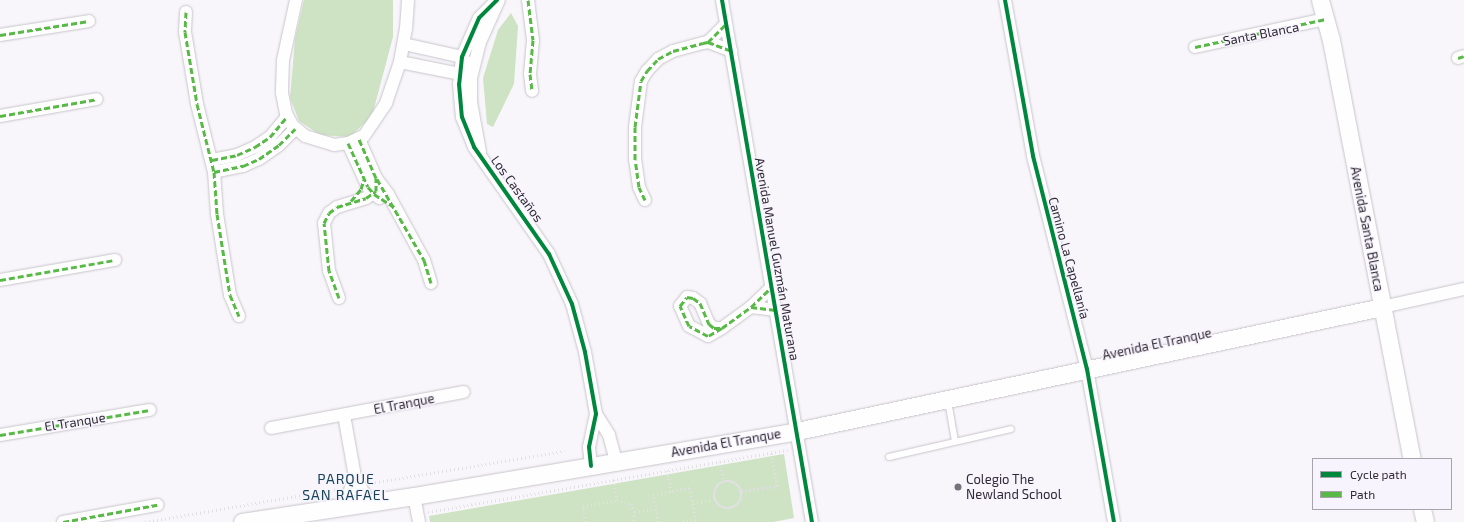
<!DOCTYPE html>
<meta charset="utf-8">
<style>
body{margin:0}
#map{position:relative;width:1464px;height:522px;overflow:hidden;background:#f8f6fb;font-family:"Exo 2",sans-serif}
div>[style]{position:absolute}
.green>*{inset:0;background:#cee3c3}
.path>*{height:2.5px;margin-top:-1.25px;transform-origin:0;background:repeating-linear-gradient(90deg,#e1e0e2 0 1px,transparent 0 4px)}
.path>.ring{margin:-1.25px;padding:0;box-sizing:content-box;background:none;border:2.5px solid #e1e0e2;border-radius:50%}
.roads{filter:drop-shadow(0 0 1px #c8c4cb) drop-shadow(0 0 1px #c8c4cb)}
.lane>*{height:6px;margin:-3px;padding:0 3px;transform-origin:3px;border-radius:3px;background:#fefefe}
.street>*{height:12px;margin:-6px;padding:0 6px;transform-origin:6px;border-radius:6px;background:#fefefe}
.secondary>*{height:17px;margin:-8.5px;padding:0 8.5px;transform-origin:8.5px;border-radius:8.5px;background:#fefefe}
.quiet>*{height:3px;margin-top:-1.5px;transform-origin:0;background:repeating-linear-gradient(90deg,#58b947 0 6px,transparent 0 9px)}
.cycleway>*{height:4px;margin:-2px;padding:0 2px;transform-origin:2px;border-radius:2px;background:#00873e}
.dots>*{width:11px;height:11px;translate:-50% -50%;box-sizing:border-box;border:2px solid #f8f4fd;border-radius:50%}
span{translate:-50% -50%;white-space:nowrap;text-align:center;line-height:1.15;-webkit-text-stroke:3px #f8f4fd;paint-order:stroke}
.street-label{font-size:13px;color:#302b34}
.poi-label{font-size:13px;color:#302b34}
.left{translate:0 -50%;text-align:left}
.neighbourhood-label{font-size:14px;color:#184459;letter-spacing:1px}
.legend{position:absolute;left:1312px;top:458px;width:140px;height:52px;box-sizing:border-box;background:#f8f4fd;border:1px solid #a8a4ad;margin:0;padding:5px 7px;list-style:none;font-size:12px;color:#302b34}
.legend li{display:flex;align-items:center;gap:8px;height:20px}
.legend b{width:20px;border:1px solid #a8a4ad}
</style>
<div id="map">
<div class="green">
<div style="clip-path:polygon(304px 0,393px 0,393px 37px,372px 116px,350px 137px,320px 135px,299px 121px,290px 98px,295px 39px)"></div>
<div style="clip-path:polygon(511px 13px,518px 26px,514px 84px,493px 127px,487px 124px,483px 78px,498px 30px)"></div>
<div style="clip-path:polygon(784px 454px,794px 518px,773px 522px,430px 522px,429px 516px)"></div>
</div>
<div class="path">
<div style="left:720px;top:462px;width:19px;rotate:78deg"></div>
<div style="left:667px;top:471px;width:22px;rotate:77deg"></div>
<div style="left:614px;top:480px;width:20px;rotate:81deg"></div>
<div class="ring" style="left:714px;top:481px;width:25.5px;height:25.5px"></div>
<div style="left:371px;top:483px;width:196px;rotate:-9.4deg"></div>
<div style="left:742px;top:491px;width:35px;rotate:-8deg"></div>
<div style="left:777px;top:486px;width:34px;rotate:-100deg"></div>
<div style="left:693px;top:503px;width:20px;rotate:-11deg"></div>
<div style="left:428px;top:512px;width:365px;rotate:-9.8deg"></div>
<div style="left:635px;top:512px;width:20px;rotate:-9deg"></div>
<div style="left:145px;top:522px;width:196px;rotate:-9.7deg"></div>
<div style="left:585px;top:522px;width:16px;rotate:-97deg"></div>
<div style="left:583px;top:506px;width:35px;rotate:-10deg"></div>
<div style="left:617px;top:500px;width:15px;rotate:16deg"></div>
<div style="left:631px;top:504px;width:9px;rotate:63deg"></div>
<div style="left:635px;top:512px;width:10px;rotate:101deg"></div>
<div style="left:658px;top:522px;width:27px;rotate:-100deg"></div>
<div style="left:653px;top:495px;width:38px;rotate:-11deg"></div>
<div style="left:690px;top:488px;width:33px;rotate:79deg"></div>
<div style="left:696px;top:520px;width:13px;rotate:171deg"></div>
</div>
<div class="roads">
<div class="lane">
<div style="left:948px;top:401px;width:41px;rotate:80.1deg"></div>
<div style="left:889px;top:457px;width:125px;rotate:-12.9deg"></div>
</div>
<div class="street">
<div style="left:296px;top:0;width:61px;rotate:102.2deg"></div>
<div style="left:283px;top:60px;width:33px;rotate:92deg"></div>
<div style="left:282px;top:93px;width:20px;rotate:79deg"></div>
<div style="left:286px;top:113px;width:13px;rotate:63deg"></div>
<div style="left:292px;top:125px;width:17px;rotate:40deg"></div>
<div style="left:305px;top:136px;width:30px;rotate:17deg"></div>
<div style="left:334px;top:145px;width:14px;rotate:-8deg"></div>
<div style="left:348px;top:143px;width:17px;rotate:-24deg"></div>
<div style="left:364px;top:136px;width:40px;rotate:-56deg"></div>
<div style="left:386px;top:103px;width:43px;rotate:-71.1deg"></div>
<div style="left:400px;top:62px;width:34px;rotate:-80deg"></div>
<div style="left:406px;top:29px;width:29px;rotate:-86deg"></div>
<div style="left:497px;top:0;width:25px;rotate:135deg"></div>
<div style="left:479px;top:18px;width:43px;rotate:113.6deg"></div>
<div style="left:462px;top:57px;width:27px;rotate:96deg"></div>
<div style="left:459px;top:84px;width:33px;rotate:85deg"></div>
<div style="left:462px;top:117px;width:32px;rotate:68deg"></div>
<div style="left:474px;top:147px;width:131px;rotate:55deg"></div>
<div style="left:549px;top:254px;width:55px;rotate:65.3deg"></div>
<div style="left:572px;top:304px;width:50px;rotate:74.8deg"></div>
<div style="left:585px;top:352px;width:63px;rotate:79.9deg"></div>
<div style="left:596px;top:414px;width:34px;rotate:102deg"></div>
<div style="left:589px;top:447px;width:19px;rotate:84deg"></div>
<div style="left:528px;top:0;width:40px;rotate:82.9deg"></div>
<div style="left:533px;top:40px;width:34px;rotate:95deg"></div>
<div style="left:530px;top:74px;width:17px;rotate:83deg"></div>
<div style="left:722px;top:0;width:530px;rotate:80.22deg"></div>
<div style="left:1005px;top:0;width:158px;rotate:79.8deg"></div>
<div style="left:1033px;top:156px;width:220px;rotate:75.8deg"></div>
<div style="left:1087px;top:369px;width:155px;rotate:80deg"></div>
<div style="left:186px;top:12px;width:20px;rotate:93deg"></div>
<div style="left:185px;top:32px;width:73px;rotate:80.5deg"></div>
<div style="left:197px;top:104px;width:70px;rotate:76deg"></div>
<div style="left:214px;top:172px;width:42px;rotate:85.9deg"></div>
<div style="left:217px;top:214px;width:82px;rotate:80.9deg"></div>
<div style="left:230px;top:295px;width:23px;rotate:67deg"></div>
<div style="left:0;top:35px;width:90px;rotate:-8.9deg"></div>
<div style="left:708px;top:42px;width:25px;rotate:-45deg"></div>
<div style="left:404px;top:44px;width:59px;rotate:12.6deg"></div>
<div style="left:462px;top:57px;width:6px;rotate:51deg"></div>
<div style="left:1195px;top:47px;width:134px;rotate:-12.1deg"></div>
<div style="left:1458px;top:58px;width:6px;rotate:-18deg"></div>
<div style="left:400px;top:62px;width:61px;rotate:11.3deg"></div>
<div style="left:460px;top:74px;width:8px;rotate:-23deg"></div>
<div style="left:0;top:116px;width:98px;rotate:-9.9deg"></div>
<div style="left:348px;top:143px;width:48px;rotate:65.6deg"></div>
<div style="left:368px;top:187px;width:16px;rotate:45deg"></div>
<div style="left:480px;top:152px;width:51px;rotate:-100.2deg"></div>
<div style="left:471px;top:102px;width:24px;rotate:-90deg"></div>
<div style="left:471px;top:78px;width:37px;rotate:-76deg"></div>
<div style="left:480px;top:42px;width:46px;rotate:-65.7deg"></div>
<div style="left:212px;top:160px;width:25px;rotate:-11deg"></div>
<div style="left:237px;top:155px;width:20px;rotate:-24deg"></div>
<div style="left:255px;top:147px;width:18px;rotate:-34deg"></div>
<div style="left:270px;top:137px;width:26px;rotate:-50deg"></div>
<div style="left:214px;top:172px;width:30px;rotate:-12deg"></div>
<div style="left:243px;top:166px;width:17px;rotate:-24deg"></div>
<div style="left:259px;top:159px;width:24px;rotate:-35deg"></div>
<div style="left:279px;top:145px;width:23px;rotate:-45deg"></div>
<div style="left:376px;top:178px;width:20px;rotate:53deg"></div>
<div style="left:388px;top:194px;width:75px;rotate:61.4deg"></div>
<div style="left:424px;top:260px;width:24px;rotate:73deg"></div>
<div style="left:645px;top:200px;width:14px;rotate:-115deg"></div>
<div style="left:639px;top:187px;width:27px;rotate:-98deg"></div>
<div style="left:635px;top:160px;width:33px;rotate:-90deg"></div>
<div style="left:635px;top:127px;width:46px;rotate:-82.6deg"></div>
<div style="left:641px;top:81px;width:12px;rotate:-59deg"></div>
<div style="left:647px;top:71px;width:16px;rotate:-47deg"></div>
<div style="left:658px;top:59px;width:17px;rotate:-28deg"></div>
<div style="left:673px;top:51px;width:31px;rotate:-15deg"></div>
<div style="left:703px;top:43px;width:5px;rotate:-11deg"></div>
<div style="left:708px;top:42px;width:25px;rotate:21deg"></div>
<div style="left:0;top:280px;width:117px;rotate:-9.9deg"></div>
<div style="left:687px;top:297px;width:6px;rotate:9deg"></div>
<div style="left:693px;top:298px;width:9px;rotate:36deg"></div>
<div style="left:700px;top:303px;width:23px;rotate:67deg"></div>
<div style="left:709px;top:324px;width:6px;rotate:39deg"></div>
<div style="left:714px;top:328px;width:8px"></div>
<div style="left:722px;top:328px;width:16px;rotate:150deg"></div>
<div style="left:708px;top:336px;width:21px;rotate:-152deg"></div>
<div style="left:689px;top:326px;width:22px;rotate:-114deg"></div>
<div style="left:680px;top:306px;width:11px;rotate:-52deg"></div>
<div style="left:339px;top:298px;width:29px;rotate:-110deg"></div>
<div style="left:329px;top:271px;width:48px;rotate:-95.9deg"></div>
<div style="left:324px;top:223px;width:11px;rotate:-63deg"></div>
<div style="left:329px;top:213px;width:10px;rotate:-37deg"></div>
<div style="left:337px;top:207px;width:30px;rotate:-17deg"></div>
<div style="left:366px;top:198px;width:12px;rotate:-35deg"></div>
<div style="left:376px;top:191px;width:13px;rotate:-90deg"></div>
<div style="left:376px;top:178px;width:43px;rotate:-113.6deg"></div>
<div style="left:751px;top:307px;width:25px;rotate:7deg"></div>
<div style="left:1382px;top:307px;width:84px;rotate:-12.4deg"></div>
<div style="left:722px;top:328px;width:36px;rotate:-36deg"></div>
<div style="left:751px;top:307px;width:29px;rotate:-44deg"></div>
<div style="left:596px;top:414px;width:25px;rotate:58deg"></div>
<div style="left:609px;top:435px;width:28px;rotate:75deg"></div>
<div style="left:344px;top:415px;width:63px;rotate:79.9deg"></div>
<div style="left:355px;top:477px;width:29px;rotate:61deg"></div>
<div style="left:271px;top:428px;width:196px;rotate:-10.6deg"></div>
<div style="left:0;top:435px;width:152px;rotate:-9.5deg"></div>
<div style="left:414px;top:496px;width:26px;rotate:79deg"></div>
<div style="left:344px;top:506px;width:31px;rotate:-69deg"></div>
<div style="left:63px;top:522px;width:96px;rotate:-10.3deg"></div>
</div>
<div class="secondary">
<div style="left:1320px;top:0;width:41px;rotate:74.6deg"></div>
<div style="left:1331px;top:40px;width:427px;rotate:79.1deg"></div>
<div style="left:1422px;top:509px;width:13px;rotate:77deg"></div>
<div style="left:242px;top:522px;width:174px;rotate:-8.6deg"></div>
<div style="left:414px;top:496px;width:388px;rotate:-9.6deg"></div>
<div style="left:797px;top:431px;width:598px;rotate:-11.97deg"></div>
</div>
</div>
<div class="quiet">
<div style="left:528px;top:0;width:40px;rotate:82.9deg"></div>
<div style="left:533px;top:40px;width:34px;rotate:95deg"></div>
<div style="left:530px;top:74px;width:17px;rotate:83deg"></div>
<div style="left:186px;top:12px;width:20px;rotate:93deg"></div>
<div style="left:185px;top:32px;width:73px;rotate:80.5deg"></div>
<div style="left:197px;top:104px;width:70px;rotate:76deg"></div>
<div style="left:214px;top:172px;width:42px;rotate:85.9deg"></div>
<div style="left:217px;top:214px;width:82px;rotate:80.9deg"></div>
<div style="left:230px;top:295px;width:23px;rotate:67deg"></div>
<div style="left:0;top:35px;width:90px;rotate:-8.9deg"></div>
<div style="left:708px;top:42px;width:25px;rotate:-45deg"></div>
<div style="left:1195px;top:47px;width:134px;rotate:-12.1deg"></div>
<div style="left:1458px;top:58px;width:6px;rotate:-18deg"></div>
<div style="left:0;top:116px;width:98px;rotate:-9.9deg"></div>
<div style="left:348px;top:143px;width:48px;rotate:65.6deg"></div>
<div style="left:368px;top:187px;width:9px;rotate:49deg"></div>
<div style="left:374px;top:194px;width:24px;rotate:33deg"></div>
<div style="left:212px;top:160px;width:25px;rotate:-11deg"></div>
<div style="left:237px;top:155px;width:20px;rotate:-24deg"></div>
<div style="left:255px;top:147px;width:18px;rotate:-34deg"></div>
<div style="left:270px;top:137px;width:26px;rotate:-50deg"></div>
<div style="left:214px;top:172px;width:30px;rotate:-12deg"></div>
<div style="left:243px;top:166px;width:17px;rotate:-24deg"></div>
<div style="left:259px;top:159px;width:24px;rotate:-35deg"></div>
<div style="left:279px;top:145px;width:23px;rotate:-45deg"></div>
<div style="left:377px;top:179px;width:94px;rotate:59.9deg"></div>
<div style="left:424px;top:260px;width:24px;rotate:73deg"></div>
<div style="left:645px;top:200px;width:14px;rotate:-115deg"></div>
<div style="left:639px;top:187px;width:27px;rotate:-98deg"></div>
<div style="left:635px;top:160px;width:33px;rotate:-90deg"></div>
<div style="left:635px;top:127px;width:46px;rotate:-82.6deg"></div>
<div style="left:641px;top:81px;width:12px;rotate:-59deg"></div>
<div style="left:647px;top:71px;width:16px;rotate:-47deg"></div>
<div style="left:658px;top:59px;width:17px;rotate:-28deg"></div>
<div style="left:673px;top:51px;width:31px;rotate:-15deg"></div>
<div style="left:703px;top:43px;width:5px;rotate:-11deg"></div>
<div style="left:708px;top:42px;width:25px;rotate:21deg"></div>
<div style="left:351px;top:201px;width:16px;rotate:-50deg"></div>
<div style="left:361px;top:189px;width:10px;rotate:-73deg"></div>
<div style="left:0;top:280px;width:117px;rotate:-9.9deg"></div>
<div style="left:687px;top:297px;width:6px;rotate:9deg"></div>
<div style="left:693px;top:298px;width:9px;rotate:36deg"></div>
<div style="left:700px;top:303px;width:23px;rotate:67deg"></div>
<div style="left:709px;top:324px;width:6px;rotate:39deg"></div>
<div style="left:714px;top:328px;width:8px"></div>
<div style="left:722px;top:328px;width:16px;rotate:150deg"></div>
<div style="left:708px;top:336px;width:21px;rotate:-152deg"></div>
<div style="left:689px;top:326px;width:22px;rotate:-114deg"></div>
<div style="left:680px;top:306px;width:11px;rotate:-52deg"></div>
<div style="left:339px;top:298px;width:29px;rotate:-110deg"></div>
<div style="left:329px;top:271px;width:48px;rotate:-95.9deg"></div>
<div style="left:324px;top:223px;width:11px;rotate:-63deg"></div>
<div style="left:329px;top:213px;width:10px;rotate:-37deg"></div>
<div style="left:337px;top:207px;width:30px;rotate:-17deg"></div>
<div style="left:366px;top:198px;width:12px;rotate:-35deg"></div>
<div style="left:376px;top:191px;width:13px;rotate:-90deg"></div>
<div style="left:376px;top:178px;width:43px;rotate:-113.6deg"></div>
<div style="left:751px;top:307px;width:25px;rotate:7deg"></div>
<div style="left:722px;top:328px;width:36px;rotate:-36deg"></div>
<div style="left:751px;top:307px;width:29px;rotate:-44deg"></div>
<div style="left:0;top:435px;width:152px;rotate:-9.5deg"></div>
<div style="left:63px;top:522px;width:96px;rotate:-10.3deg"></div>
</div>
<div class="cycleway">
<div style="left:497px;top:0;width:25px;rotate:135deg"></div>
<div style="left:479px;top:18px;width:43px;rotate:113.6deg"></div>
<div style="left:462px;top:57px;width:27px;rotate:96deg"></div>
<div style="left:459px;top:84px;width:33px;rotate:85deg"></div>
<div style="left:462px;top:117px;width:32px;rotate:68deg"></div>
<div style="left:474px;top:147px;width:131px;rotate:55deg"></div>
<div style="left:549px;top:254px;width:55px;rotate:65.3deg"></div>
<div style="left:572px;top:304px;width:50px;rotate:74.8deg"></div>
<div style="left:585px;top:352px;width:63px;rotate:79.9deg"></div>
<div style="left:596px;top:414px;width:34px;rotate:102deg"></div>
<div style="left:589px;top:447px;width:19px;rotate:84deg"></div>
<div style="left:722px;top:0;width:530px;rotate:80.22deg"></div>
<div style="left:1005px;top:0;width:158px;rotate:79.8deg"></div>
<div style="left:1033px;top:156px;width:220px;rotate:75.8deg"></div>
<div style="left:1087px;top:369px;width:155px;rotate:80deg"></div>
</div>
<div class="dots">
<div style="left:958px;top:487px;background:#76727a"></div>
</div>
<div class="street-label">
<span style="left:1261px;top:34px;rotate:-11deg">Santa Blanca</span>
<span style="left:517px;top:189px;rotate:54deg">Los Castaños</span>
<span style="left:1367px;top:229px;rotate:79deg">Avenida Santa Blanca</span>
<span style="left:1069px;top:258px;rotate:75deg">Camino La Capellanía</span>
<span style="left:777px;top:259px;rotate:80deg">Avenida Manuel Guzmán Maturana</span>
<span style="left:1157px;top:344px;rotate:-12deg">Avenida El Tranque</span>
<span style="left:404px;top:404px;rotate:-11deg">El Tranque</span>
<span style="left:75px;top:422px;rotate:-9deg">El Tranque</span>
<span style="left:726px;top:443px;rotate:-10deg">Avenida El Tranque</span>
</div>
<div class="poi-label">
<span class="left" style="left:966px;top:487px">Colegio The<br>Newland School</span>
</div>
<div class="neighbourhood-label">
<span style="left:346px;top:487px">PARQUE<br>SAN RAFAEL</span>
</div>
<ul class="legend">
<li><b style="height:5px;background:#00873e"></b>Cycle path</li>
<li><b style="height:5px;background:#58b947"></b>Path</li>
</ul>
</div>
